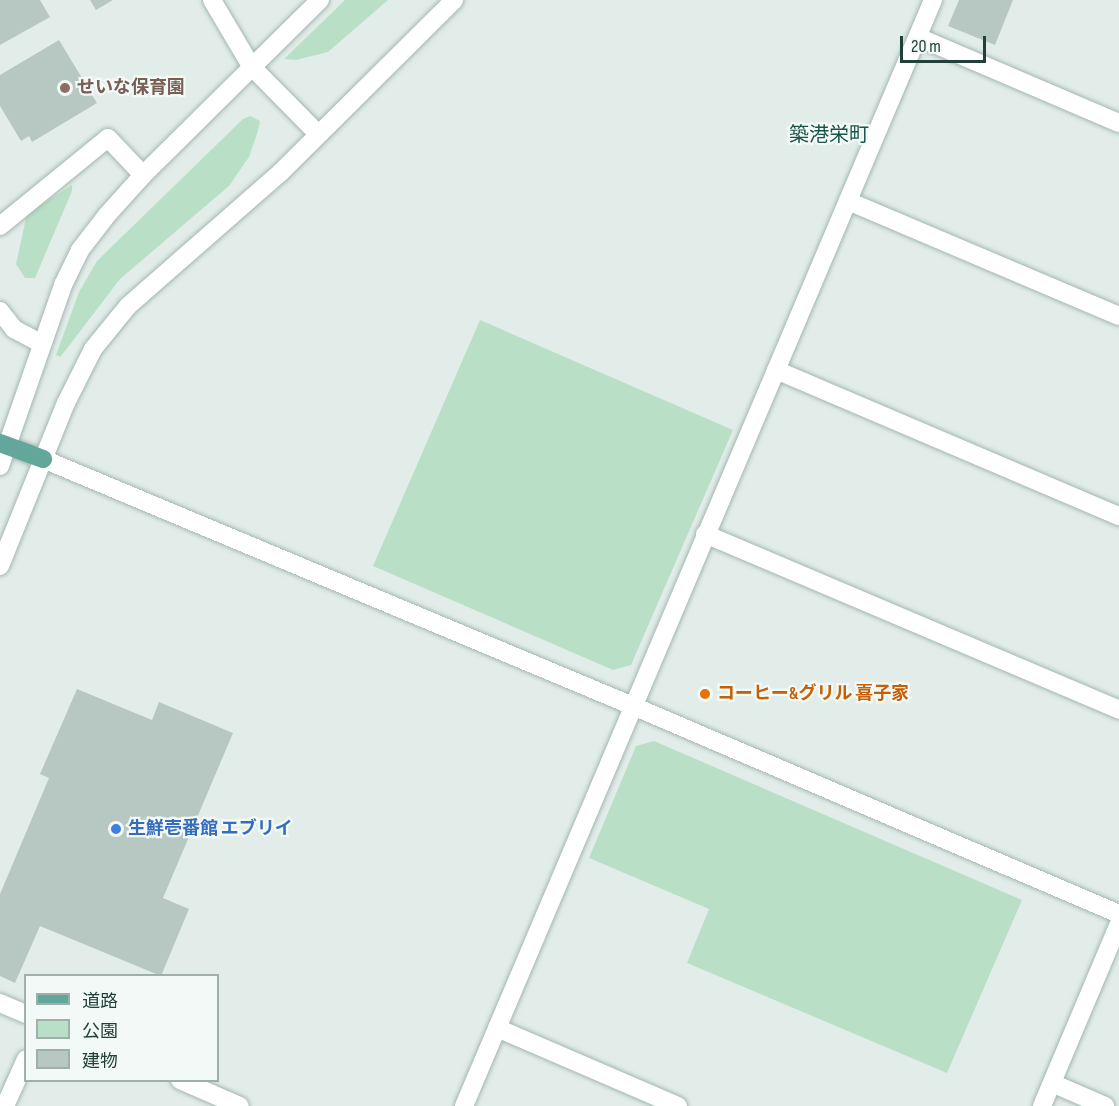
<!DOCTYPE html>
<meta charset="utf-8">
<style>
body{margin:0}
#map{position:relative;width:1119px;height:1106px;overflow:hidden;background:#e2ede9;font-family:"Sofia Sans Condensed","Noto Sans JP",sans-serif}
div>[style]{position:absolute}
.green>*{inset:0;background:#b9e0c6}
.building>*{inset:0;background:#b7c8c2}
.roads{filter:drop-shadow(0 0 2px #a4b6b1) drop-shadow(0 0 2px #a4b6b1)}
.street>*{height:18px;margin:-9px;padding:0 9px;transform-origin:9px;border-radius:9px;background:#fff}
.secondary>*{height:18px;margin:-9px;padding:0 9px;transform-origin:9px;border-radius:9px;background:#fff}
.primary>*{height:18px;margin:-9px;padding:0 9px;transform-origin:9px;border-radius:9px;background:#63a69a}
.dots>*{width:16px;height:16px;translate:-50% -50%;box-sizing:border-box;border:3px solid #f3f9f6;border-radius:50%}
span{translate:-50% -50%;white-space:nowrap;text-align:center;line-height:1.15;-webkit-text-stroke:4.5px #f3f9f6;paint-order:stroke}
.education-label{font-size:18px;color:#785e54;font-weight:700}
.left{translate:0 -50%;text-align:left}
.food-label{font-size:18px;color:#c56008;font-weight:700}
.shop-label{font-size:18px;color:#366cbe;font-weight:700}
.neighbourhood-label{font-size:20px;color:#1a544a}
.legend{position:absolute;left:24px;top:974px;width:195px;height:108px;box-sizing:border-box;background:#f3f9f6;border:2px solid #9fafaa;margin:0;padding:8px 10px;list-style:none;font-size:18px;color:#204039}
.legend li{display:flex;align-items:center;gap:12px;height:30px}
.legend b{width:30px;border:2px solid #9fafaa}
.scale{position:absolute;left:900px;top:36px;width:86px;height:27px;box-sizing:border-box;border:3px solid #204039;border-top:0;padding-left:8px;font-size:18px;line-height:21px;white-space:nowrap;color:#204039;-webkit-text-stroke:4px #f3f9f6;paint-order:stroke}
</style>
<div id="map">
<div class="green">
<div style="clip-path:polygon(345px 0,388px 0,328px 52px,296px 60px,284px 59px)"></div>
<div style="clip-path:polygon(250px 116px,260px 121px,258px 131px,249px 157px,229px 186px,120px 279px,65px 351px,60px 357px,56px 355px,79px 292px,97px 261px,243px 119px)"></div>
<div style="clip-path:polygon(72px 185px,72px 191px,35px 278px,25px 278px,16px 264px,27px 214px)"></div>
<div style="clip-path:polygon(480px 320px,733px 430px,631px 665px,613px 670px,373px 566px)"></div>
<div style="clip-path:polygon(654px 741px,1022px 900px,947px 1073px,687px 963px,709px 909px,589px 858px,636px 746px)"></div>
</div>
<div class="building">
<div style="clip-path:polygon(0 0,40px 0,50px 17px,0 45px)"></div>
<div style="clip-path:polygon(90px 0,113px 0,96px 10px)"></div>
<div style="clip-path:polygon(959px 0,1013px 0,995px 45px,948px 26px)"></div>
<div style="clip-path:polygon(59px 40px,97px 103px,32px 142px,29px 136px,21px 141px,0 106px,0 75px)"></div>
<div style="clip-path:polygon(77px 689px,152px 720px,159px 702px,233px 733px,163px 898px,189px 909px,161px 976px,40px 926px,15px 983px,0 976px,0 894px,49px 778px,40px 774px)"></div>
</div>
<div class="roads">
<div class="street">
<div style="left:212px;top:0;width:77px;rotate:59.4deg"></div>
<div style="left:918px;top:37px;width:219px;rotate:23.2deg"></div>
<div style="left:848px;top:201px;width:294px;rotate:23deg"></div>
<div style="left:0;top:226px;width:139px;rotate:-39.2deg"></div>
<div style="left:108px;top:138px;width:51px;rotate:46.6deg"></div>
<div style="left:0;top:311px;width:23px;rotate:52deg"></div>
<div style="left:14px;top:329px;width:32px;rotate:28deg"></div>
<div style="left:776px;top:370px;width:373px;rotate:23.1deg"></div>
<div style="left:705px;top:534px;width:450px;rotate:23deg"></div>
<div style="left:0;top:1003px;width:28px;rotate:23deg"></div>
<div style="left:497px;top:1028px;width:197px;rotate:23.3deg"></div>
<div style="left:180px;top:1080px;width:65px;rotate:23.4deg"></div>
<div style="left:1052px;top:1083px;width:58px;rotate:23.5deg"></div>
<div style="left:5px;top:1106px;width:51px;rotate:-65.9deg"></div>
<div style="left:464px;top:1106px;width:1201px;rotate:-67.02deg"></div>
<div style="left:1042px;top:1106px;width:198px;rotate:-67.1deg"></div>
</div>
<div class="secondary">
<div style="left:251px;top:66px;width:95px;rotate:45.4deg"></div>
<div style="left:43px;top:459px;width:640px;rotate:22.72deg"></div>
<div style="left:633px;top:706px;width:529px;rotate:23.17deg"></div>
<div style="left:0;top:466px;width:192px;rotate:-70.8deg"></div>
<div style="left:63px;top:285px;width:39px;rotate:-64deg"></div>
<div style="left:80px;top:250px;width:44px;rotate:-52.4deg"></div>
<div style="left:107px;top:215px;width:54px;rotate:-48deg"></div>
<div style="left:143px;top:175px;width:249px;rotate:-44.7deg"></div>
<div style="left:0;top:566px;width:176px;rotate:-68deg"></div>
<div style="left:66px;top:403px;width:60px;rotate:-63.4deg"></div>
<div style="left:93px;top:349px;width:55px;rotate:-50.9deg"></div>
<div style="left:128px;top:306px;width:203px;rotate:-41.2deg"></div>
<div style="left:281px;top:172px;width:244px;rotate:-44.8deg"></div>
</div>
<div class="primary">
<div style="left:0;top:443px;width:46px;rotate:20.4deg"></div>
</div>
</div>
<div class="dots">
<div style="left:65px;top:88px;background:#8d6e63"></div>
<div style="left:705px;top:694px;background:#e8710a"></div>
<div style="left:116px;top:829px;background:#3f7fe0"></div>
</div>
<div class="education-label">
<span class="left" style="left:77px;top:88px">せいな保育園</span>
</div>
<div class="food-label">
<span class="left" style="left:717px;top:694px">コーヒー&amp;グリル 喜子家</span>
</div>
<div class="shop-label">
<span class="left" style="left:128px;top:829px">生鮮壱番館 エブリイ</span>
</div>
<div class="neighbourhood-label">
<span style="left:829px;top:135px">築港栄町</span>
</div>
<ul class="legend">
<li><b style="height:8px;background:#63a69a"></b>道路</li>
<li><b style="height:16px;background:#b9e0c6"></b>公園</li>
<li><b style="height:16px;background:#b7c8c2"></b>建物</li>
</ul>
<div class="scale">20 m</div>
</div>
